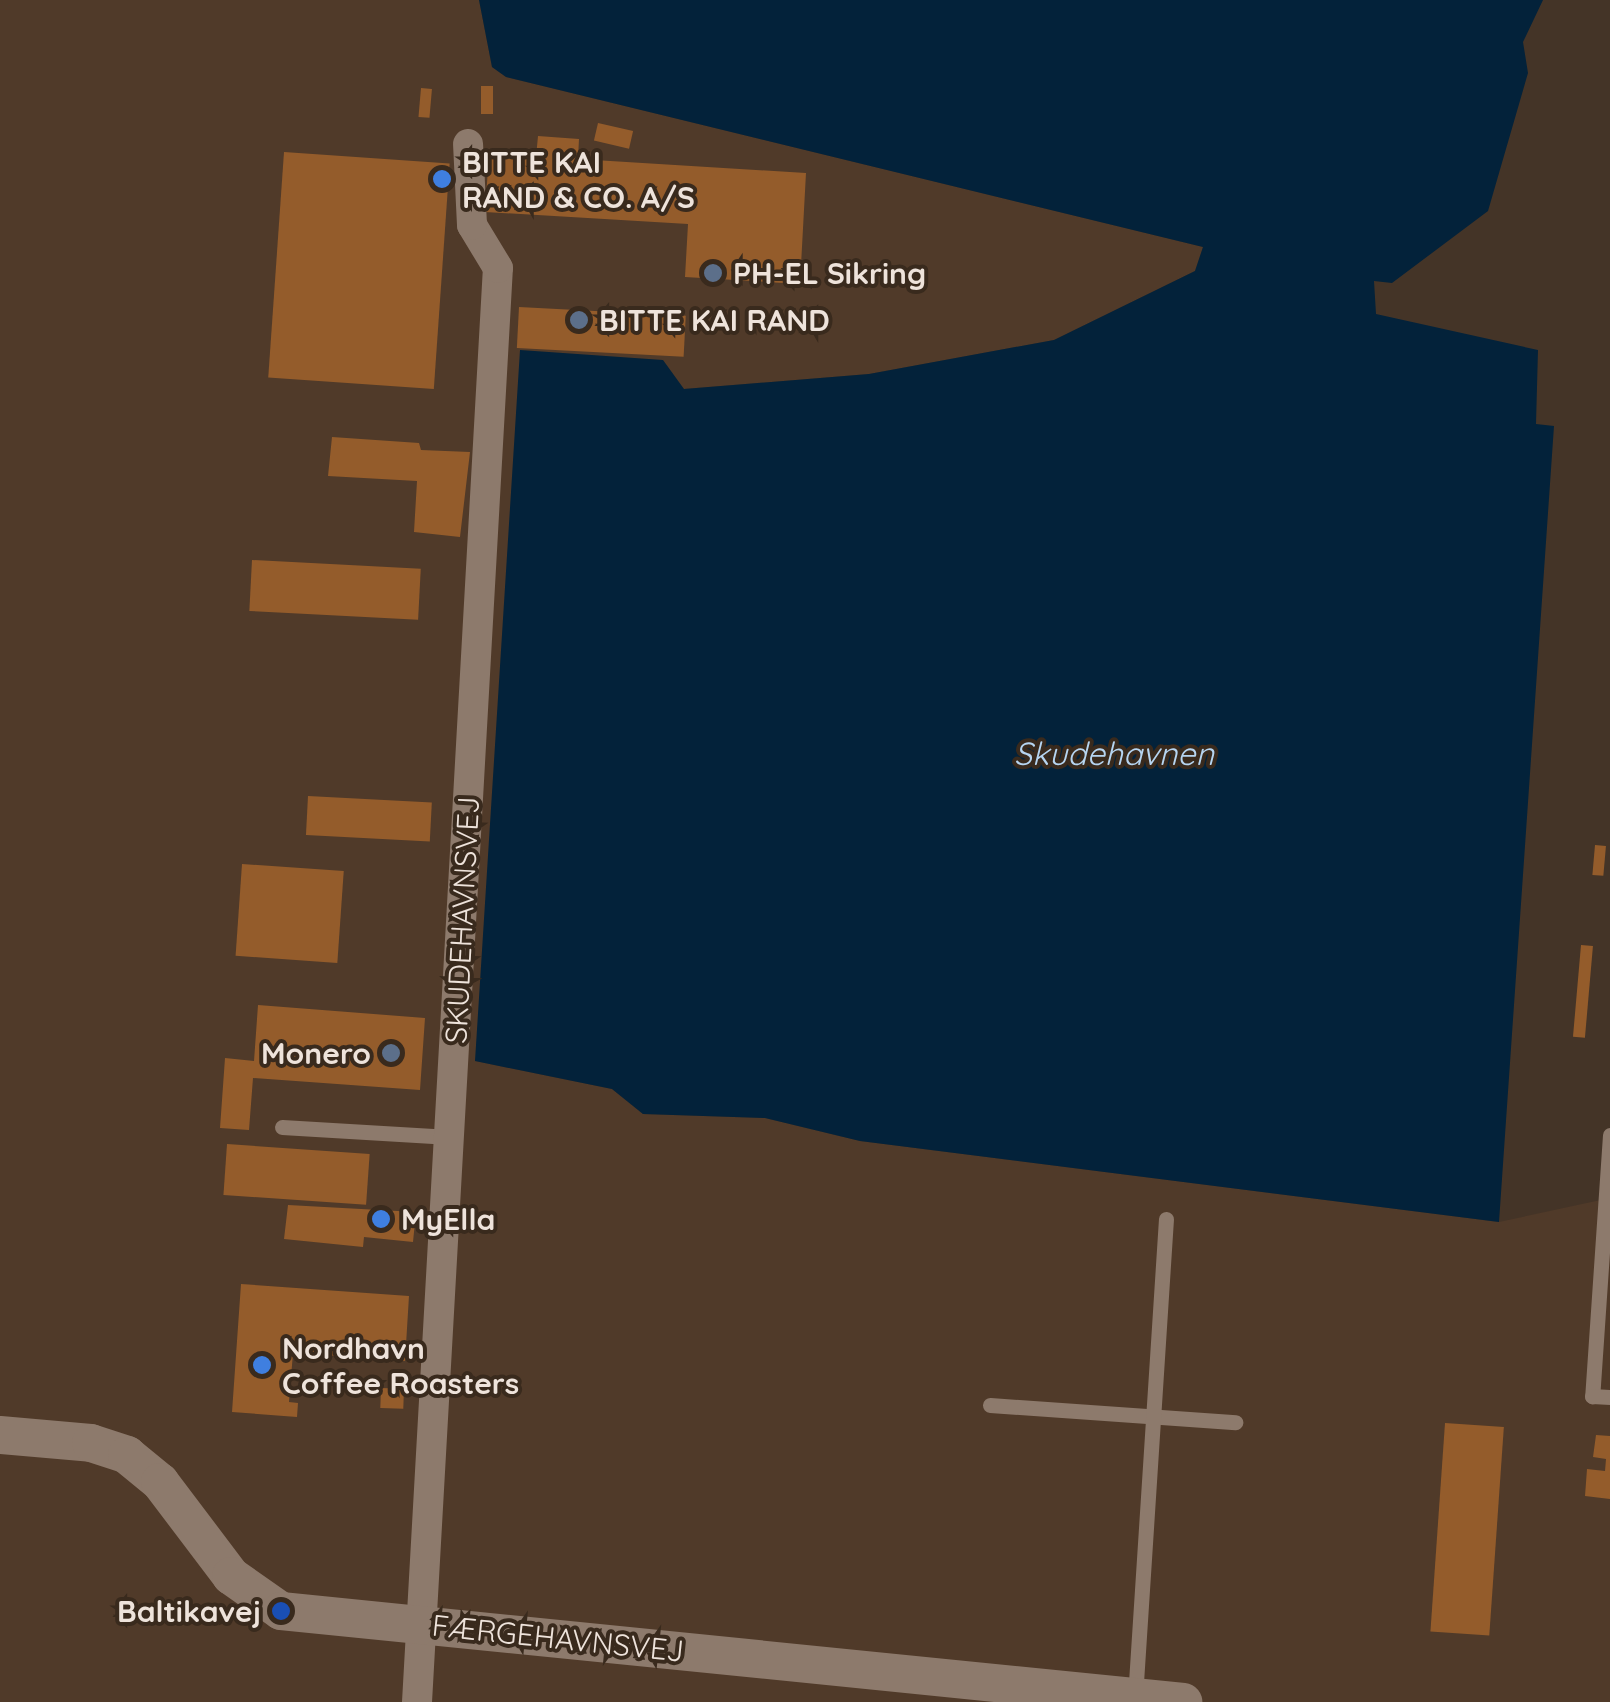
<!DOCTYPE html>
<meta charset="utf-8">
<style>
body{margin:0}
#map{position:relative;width:1610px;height:1702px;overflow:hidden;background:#443427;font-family:Quicksand,sans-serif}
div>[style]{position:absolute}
.built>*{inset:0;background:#503a29}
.water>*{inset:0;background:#03223a}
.building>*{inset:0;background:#945c2b;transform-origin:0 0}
.service>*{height:15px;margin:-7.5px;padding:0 7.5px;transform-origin:7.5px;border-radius:7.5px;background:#8d7a6c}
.minor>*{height:30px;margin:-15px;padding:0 15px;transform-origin:15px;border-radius:15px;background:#8d7a6c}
.tertiary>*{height:38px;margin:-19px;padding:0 19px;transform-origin:19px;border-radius:19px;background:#8d7a6c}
.dots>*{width:28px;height:28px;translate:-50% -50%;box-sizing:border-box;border:5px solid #392a1d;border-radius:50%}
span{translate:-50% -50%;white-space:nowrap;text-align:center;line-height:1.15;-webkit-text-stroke:8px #392a1d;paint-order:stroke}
.poi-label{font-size:30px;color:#eee3db;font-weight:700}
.left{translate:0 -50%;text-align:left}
.right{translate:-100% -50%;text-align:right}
.street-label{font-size:30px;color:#eee3db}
.water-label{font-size:32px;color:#b6d5f1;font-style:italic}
</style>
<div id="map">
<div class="built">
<div style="clip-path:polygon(0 0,479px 0,492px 67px,506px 77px,1203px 247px,1195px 271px,1054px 340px,869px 374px,683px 389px,475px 1061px,612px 1089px,643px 1114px,765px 1118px,860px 1141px,1499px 1222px,1610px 1198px,1610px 1702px,0 1702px)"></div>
</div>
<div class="water">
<div style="clip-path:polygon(479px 0,1543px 0,1523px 42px,1528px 73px,1488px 211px,1392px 283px,1374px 281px,1376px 314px,1538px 350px,1536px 424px,1554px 426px,1499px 1222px,860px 1141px,765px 1118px,643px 1114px,612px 1089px,475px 1061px,520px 350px,663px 360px,684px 389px,869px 374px,1054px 340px,1195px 271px,1203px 247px,506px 77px,492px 67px)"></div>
</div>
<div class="building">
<div style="left:481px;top:86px;width:12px;height:28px"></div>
<div style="left:421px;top:88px;width:11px;height:29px;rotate:5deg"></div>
<div style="left:598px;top:123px;width:36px;height:18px;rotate:13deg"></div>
<div style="clip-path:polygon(538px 136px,579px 139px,578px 159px,806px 173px,800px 284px,685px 277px,688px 224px,485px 212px,489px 154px,536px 157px)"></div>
<div style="left:284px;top:152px;width:166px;height:226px;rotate:4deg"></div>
<div style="left:519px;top:307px;width:167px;height:41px;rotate:3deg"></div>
<div style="clip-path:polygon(332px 437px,419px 443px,421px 450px,470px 452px,460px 537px,414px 532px,417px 481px,328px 476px)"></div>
<div style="left:252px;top:560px;width:169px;height:51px;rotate:3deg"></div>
<div style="left:308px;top:796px;width:124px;height:39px;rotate:3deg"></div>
<div style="left:1595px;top:845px;width:11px;height:30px;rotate:5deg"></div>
<div style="left:242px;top:864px;width:102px;height:92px;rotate:4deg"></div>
<div style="left:1581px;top:945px;width:12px;height:92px;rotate:5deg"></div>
<div style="clip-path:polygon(258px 1005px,425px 1018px,420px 1090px,253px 1078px,249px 1130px,220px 1128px,225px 1058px,254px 1061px)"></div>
<div style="left:227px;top:1144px;width:143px;height:51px;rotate:4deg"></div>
<div style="clip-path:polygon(288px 1205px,416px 1212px,413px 1242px,364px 1237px,363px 1247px,284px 1239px)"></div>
<div style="clip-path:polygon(241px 1284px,409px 1296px,405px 1361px,293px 1353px,289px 1402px,298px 1403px,297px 1417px,232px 1412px)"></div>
<div style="left:381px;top:1388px;width:23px;height:20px;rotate:2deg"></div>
<div style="left:1445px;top:1423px;width:59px;height:209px;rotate:4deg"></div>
<div style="clip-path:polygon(1596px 1435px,1610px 1436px,1610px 1499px,1585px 1496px,1587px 1469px,1605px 1471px,1606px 1459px,1593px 1457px)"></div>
</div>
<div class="service">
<div style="left:282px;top:1127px;width:168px;rotate:3.4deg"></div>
<div style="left:1610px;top:1135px;width:262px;rotate:93.9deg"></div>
<div style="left:1592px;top:1396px;width:18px;rotate:3deg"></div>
<div style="left:990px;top:1405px;width:246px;rotate:4deg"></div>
<div style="left:1135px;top:1698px;width:480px;rotate:-86.3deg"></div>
</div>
<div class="minor">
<div style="left:417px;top:1702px;width:1436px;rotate:-86.77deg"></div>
<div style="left:498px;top:268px;width:50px;rotate:-121.2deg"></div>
<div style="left:472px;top:225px;width:81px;rotate:-92.8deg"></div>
</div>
<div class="tertiary">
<div style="left:0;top:1435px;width:91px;rotate:5deg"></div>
<div style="left:91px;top:1443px;width:38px;rotate:18deg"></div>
<div style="left:127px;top:1455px;width:43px;rotate:39.3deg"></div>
<div style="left:160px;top:1482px;width:118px;rotate:52.9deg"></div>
<div style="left:231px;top:1576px;width:61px;rotate:35deg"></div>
<div style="left:281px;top:1611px;width:907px;rotate:5.76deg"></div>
</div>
<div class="dots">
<div style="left:442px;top:179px;background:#3f7fe0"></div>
<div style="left:713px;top:273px;background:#5c6f8a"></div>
<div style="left:579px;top:320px;background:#5c6f8a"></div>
<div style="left:391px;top:1053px;background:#5c6f8a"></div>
<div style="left:381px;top:1219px;background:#3f7fe0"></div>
<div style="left:262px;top:1365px;background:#3f7fe0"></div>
<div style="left:281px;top:1611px;background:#1a4fb4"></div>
</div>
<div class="poi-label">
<span class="left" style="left:462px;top:179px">BITTE KAI<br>RAND &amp; CO. A/S</span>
<span class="left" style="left:733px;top:273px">PH-EL Sikring</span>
<span class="left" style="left:599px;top:320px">BITTE KAI RAND</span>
<span class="right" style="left:371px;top:1053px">Monero</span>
<span class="left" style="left:401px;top:1219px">MyElla</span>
<span class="left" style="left:282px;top:1365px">Nordhavn<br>Coffee Roasters</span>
<span class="right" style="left:261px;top:1611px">Baltikavej</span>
</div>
<div class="street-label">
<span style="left:462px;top:920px;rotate:-87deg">SKUDEHAVNSVEJ</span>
<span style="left:558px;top:1638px;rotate:6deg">FÆRGEHAVNSVEJ</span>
</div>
<div class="water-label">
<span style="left:1114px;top:753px">Skudehavnen</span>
</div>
</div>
